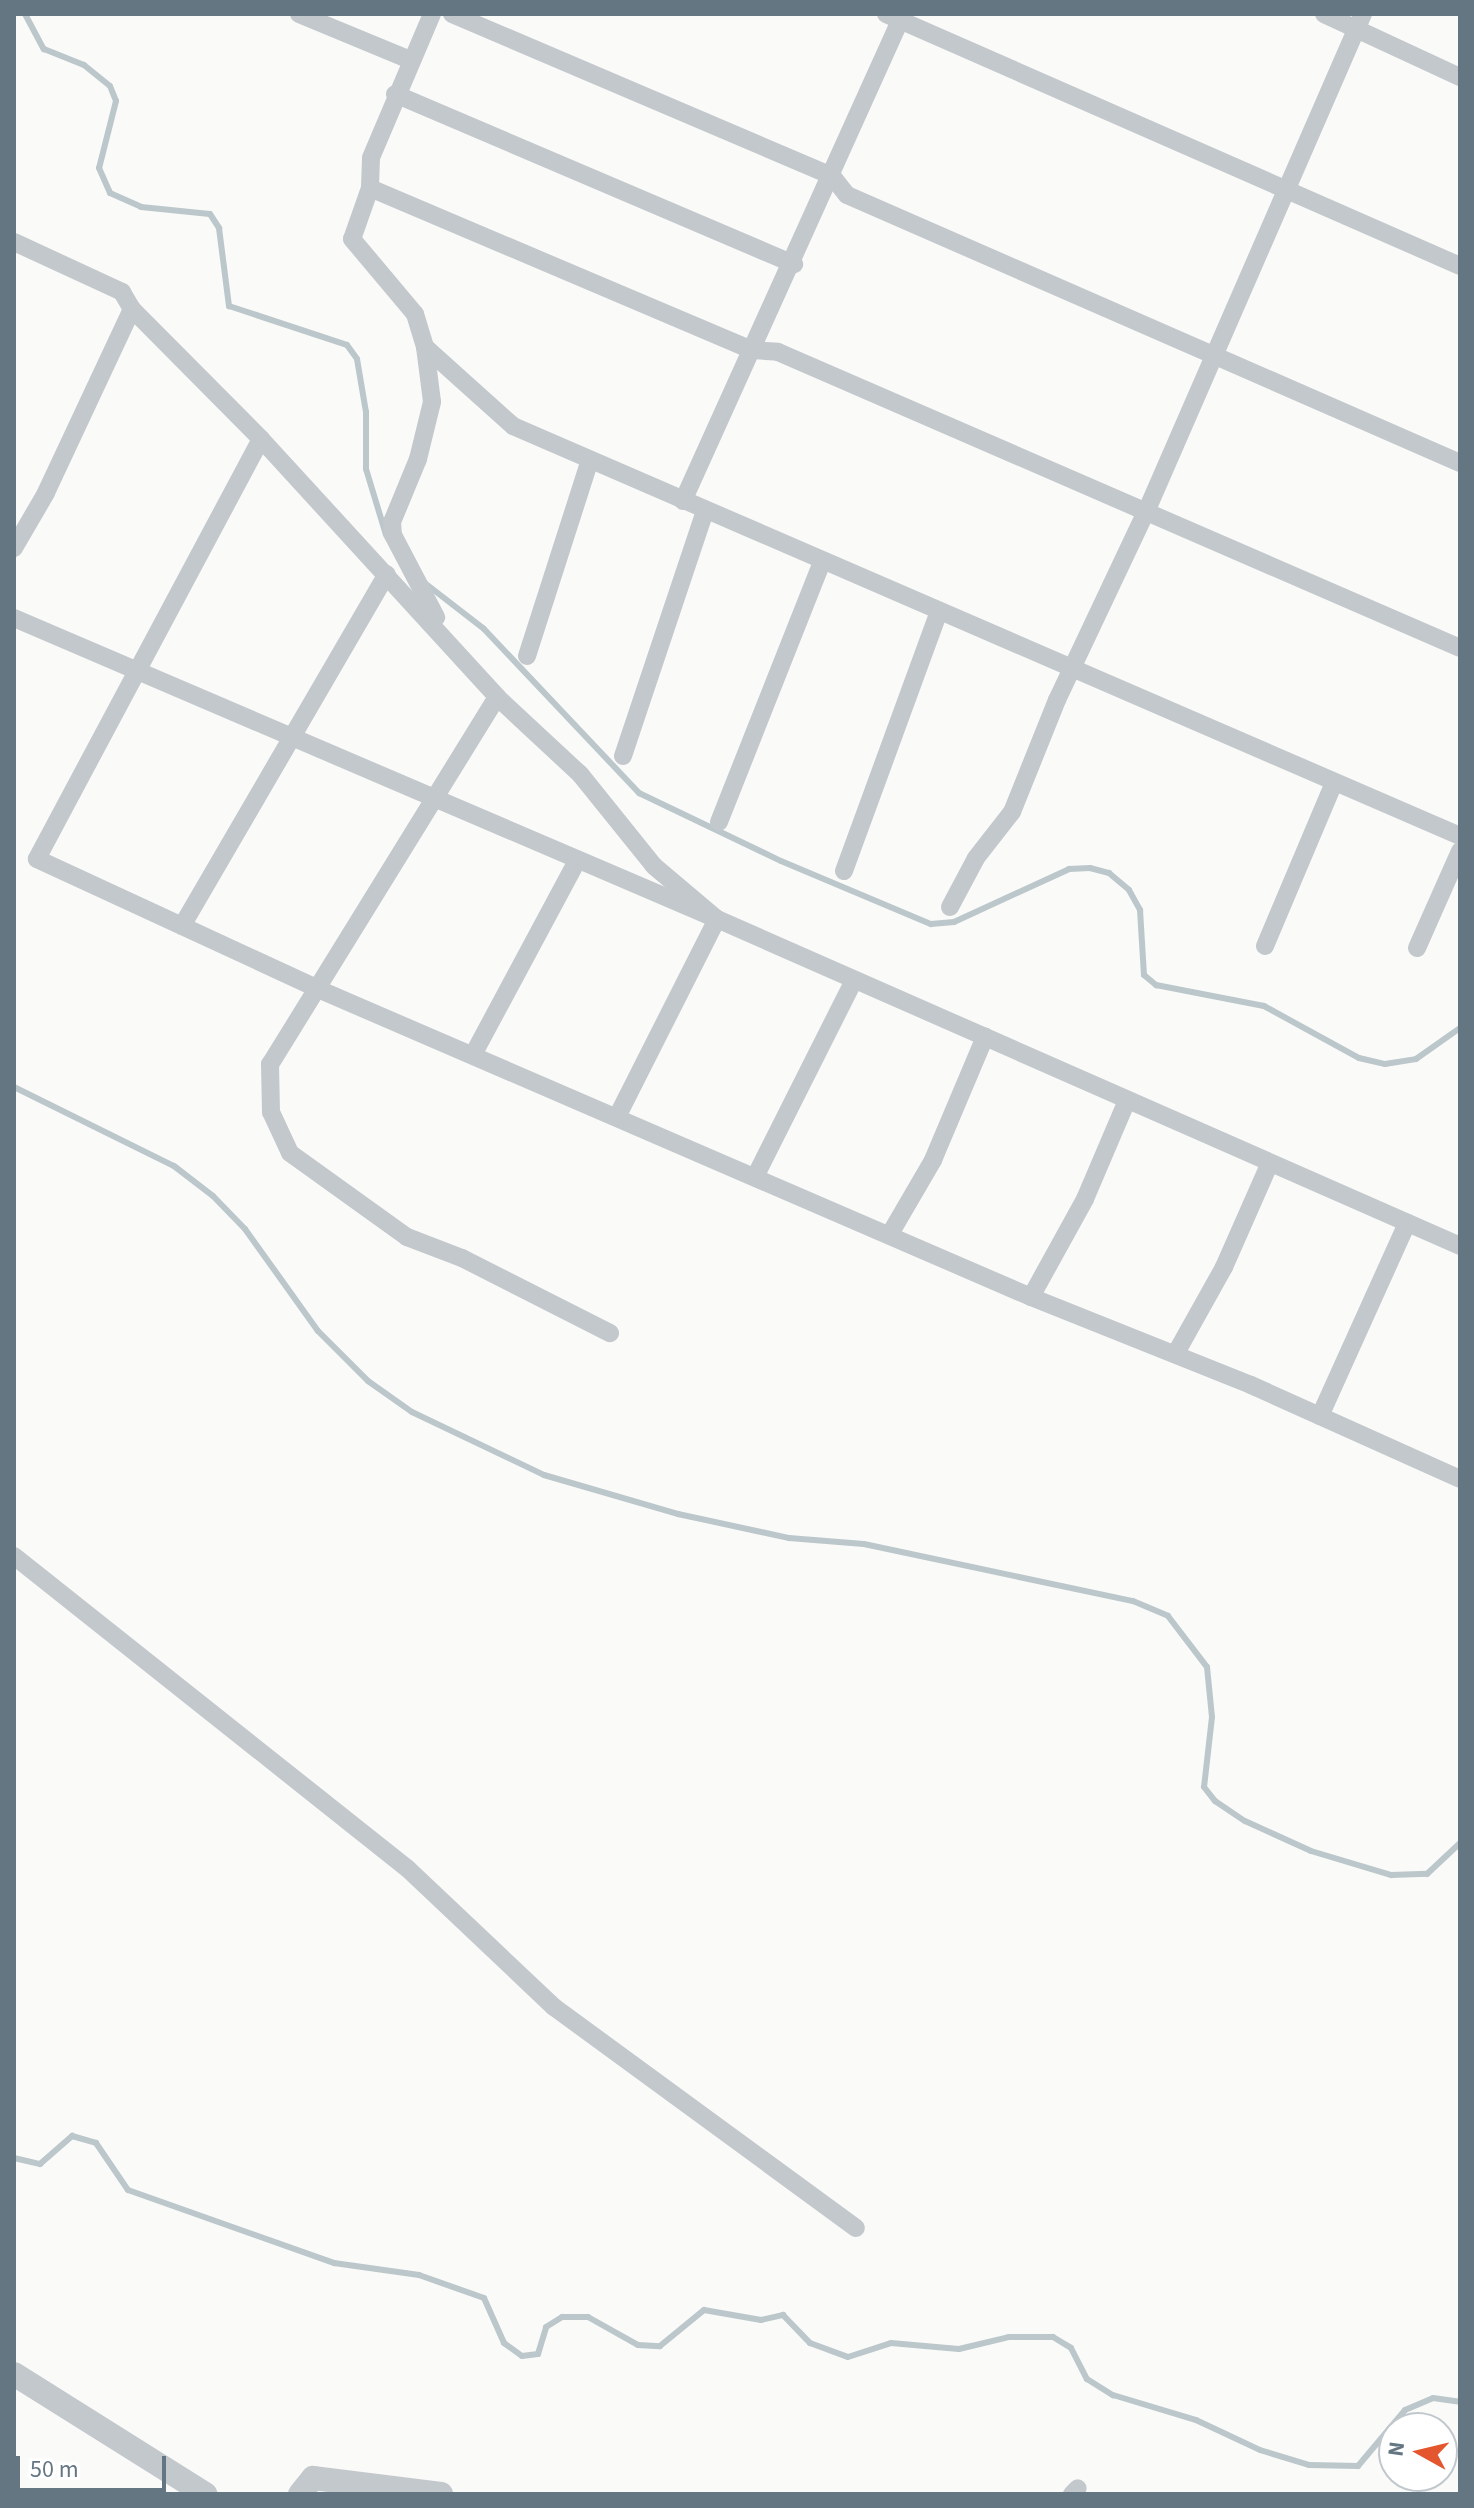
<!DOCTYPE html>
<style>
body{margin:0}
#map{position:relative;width:1474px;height:2508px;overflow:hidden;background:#fafaf8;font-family:"Source Sans 3",sans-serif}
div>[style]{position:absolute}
.stream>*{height:6px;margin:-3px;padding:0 3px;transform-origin:3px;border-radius:3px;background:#bbc7cb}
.minor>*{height:18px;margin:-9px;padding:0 9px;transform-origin:9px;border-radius:9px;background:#c3c8cc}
.tertiary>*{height:24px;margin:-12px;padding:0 12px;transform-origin:12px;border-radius:12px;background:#c3c8cc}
span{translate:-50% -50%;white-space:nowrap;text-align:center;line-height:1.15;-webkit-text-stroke:8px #fff;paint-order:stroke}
.frame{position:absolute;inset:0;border:16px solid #657683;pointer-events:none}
.north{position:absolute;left:1378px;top:2412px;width:80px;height:80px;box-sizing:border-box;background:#fff;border:2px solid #c1c8cd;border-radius:50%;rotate:278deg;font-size:22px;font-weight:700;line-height:32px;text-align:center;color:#657683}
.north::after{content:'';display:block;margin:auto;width:28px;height:36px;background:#e4572e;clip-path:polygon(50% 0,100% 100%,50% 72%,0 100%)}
.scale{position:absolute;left:16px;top:2456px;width:150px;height:36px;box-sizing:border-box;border:4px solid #657683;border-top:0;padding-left:10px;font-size:24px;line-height:28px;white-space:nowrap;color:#657683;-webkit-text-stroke:6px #fff;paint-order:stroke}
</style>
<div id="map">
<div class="stream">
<div style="left:25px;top:14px;width:40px;rotate:62deg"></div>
<div style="left:44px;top:49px;width:43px;rotate:21.8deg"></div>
<div style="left:84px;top:65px;width:33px;rotate:39deg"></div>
<div style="left:110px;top:86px;width:16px;rotate:68deg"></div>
<div style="left:116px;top:101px;width:69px;rotate:104.2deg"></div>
<div style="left:99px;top:168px;width:27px;rotate:66deg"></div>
<div style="left:110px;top:193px;width:34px;rotate:24deg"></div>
<div style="left:141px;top:207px;width:69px;rotate:5.8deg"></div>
<div style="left:210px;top:214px;width:17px;rotate:57deg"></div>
<div style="left:219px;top:228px;width:79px;rotate:82.7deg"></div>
<div style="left:229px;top:306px;width:124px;rotate:18.3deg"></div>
<div style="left:347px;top:345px;width:17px;rotate:54deg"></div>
<div style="left:357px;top:359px;width:54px;rotate:80.4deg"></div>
<div style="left:366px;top:412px;width:57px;rotate:90deg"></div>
<div style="left:366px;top:469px;width:69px;rotate:73.1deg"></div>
<div style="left:426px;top:584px;width:73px;rotate:37.8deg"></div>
<div style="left:484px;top:629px;width:226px;rotate:46.6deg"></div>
<div style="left:639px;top:793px;width:157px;rotate:25.6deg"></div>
<div style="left:781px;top:861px;width:163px;rotate:22.8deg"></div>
<div style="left:931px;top:924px;width:23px;rotate:-5deg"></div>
<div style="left:954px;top:922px;width:127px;rotate:-24.7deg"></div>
<div style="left:1069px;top:869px;width:21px;rotate:-3deg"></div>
<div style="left:1090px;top:868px;width:20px;rotate:15deg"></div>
<div style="left:1109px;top:873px;width:26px;rotate:40deg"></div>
<div style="left:1129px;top:890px;width:23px;rotate:61deg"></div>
<div style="left:1140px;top:910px;width:65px;rotate:86.5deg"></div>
<div style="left:1144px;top:975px;width:16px;rotate:40deg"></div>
<div style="left:1156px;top:985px;width:110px;rotate:11deg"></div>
<div style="left:1264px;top:1006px;width:108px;rotate:28.7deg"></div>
<div style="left:1359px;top:1058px;width:27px;rotate:13deg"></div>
<div style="left:1385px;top:1064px;width:31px;rotate:-9deg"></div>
<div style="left:1416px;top:1059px;width:54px;rotate:-35.2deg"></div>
<div style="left:14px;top:1087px;width:178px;rotate:26.3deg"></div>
<div style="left:174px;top:1166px;width:49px;rotate:37.6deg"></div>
<div style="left:213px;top:1196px;width:46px;rotate:45.9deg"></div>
<div style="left:245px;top:1229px;width:125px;rotate:54.4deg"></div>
<div style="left:318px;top:1331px;width:71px;rotate:45deg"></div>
<div style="left:368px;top:1381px;width:54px;rotate:35.2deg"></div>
<div style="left:412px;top:1412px;width:146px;rotate:25.5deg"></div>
<div style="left:544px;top:1475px;width:140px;rotate:16.2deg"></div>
<div style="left:678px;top:1514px;width:114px;rotate:12.2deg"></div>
<div style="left:789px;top:1538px;width:75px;rotate:4.6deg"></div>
<div style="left:864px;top:1544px;width:275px;rotate:12deg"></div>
<div style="left:1133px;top:1601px;width:38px;rotate:23deg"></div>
<div style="left:1168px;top:1616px;width:64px;rotate:52.6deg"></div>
<div style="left:1207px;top:1667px;width:50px;rotate:84.3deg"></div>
<div style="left:1212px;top:1717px;width:70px;rotate:96.5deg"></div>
<div style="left:1204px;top:1787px;width:18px;rotate:52deg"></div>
<div style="left:1215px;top:1801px;width:36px;rotate:34deg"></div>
<div style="left:1245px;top:1821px;width:72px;rotate:24.4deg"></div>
<div style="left:1311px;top:1851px;width:84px;rotate:16.7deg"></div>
<div style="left:1391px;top:1875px;width:36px;rotate:-2deg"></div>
<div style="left:1427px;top:1874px;width:45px;rotate:-43.2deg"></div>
<div style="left:14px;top:2158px;width:27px;rotate:13deg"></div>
<div style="left:40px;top:2164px;width:43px;rotate:-41.2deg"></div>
<div style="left:72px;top:2136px;width:25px;rotate:16deg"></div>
<div style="left:96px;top:2143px;width:57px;rotate:55.8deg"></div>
<div style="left:128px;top:2190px;width:219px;rotate:19.5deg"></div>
<div style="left:334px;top:2263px;width:86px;rotate:8deg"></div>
<div style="left:419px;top:2275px;width:69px;rotate:19.5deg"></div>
<div style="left:484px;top:2298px;width:49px;rotate:66deg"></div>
<div style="left:504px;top:2343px;width:22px;rotate:36deg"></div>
<div style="left:522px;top:2356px;width:16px;rotate:-7deg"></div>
<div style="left:538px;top:2354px;width:28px;rotate:-73deg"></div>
<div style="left:546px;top:2327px;width:19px;rotate:-32deg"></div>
<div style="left:562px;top:2317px;width:26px"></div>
<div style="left:588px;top:2317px;width:57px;rotate:29.2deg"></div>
<div style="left:638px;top:2345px;width:22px;rotate:3deg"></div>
<div style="left:660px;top:2346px;width:57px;rotate:-39.3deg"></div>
<div style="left:704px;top:2310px;width:58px;rotate:10deg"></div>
<div style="left:761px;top:2320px;width:23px;rotate:-13deg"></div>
<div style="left:783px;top:2315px;width:39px;rotate:46deg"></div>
<div style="left:810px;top:2343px;width:40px;rotate:20.2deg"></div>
<div style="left:848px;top:2357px;width:45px;rotate:-18deg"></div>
<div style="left:891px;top:2343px;width:68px;rotate:5deg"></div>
<div style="left:959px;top:2349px;width:51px;rotate:-13.5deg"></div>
<div style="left:1009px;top:2337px;width:44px"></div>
<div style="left:1053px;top:2337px;width:21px;rotate:31deg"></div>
<div style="left:1071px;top:2348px;width:35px;rotate:63deg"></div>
<div style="left:1087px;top:2379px;width:31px;rotate:32deg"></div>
<div style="left:1113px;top:2395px;width:87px;rotate:16.8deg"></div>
<div style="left:1196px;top:2420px;width:71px;rotate:25.1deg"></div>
<div style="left:1260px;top:2450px;width:51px;rotate:17deg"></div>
<div style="left:1309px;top:2465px;width:49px;rotate:1.2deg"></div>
<div style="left:1358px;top:2466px;width:73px;rotate:-50deg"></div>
<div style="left:1405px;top:2410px;width:30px;rotate:-23deg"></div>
<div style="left:1433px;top:2398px;width:27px;rotate:8deg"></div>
</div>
<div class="minor">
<div style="left:299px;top:14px;width:120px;rotate:22.5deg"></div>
<div style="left:432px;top:14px;width:156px;rotate:113deg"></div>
<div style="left:371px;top:158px;width:30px;rotate:92deg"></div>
<div style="left:370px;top:188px;width:415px;rotate:23deg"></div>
<div style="left:752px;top:350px;width:26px;rotate:4deg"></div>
<div style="left:778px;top:352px;width:743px;rotate:23.46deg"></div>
<div style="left:452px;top:14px;width:413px;rotate:23.1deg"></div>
<div style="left:832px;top:176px;width:24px;rotate:52deg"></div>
<div style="left:847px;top:195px;width:669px;rotate:23.61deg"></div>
<div style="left:886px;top:14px;width:627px;rotate:23.7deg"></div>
<div style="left:1324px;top:14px;width:150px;rotate:24.9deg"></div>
<div style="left:395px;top:94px;width:434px;rotate:23.1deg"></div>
<div style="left:370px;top:188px;width:54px;rotate:109.4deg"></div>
<div style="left:352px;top:239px;width:98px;rotate:50deg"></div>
<div style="left:415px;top:314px;width:34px;rotate:73deg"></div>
<div style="left:425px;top:347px;width:118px;rotate:41.9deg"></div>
<div style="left:513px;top:426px;width:1032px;rotate:23.41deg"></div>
<div style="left:14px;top:242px;width:119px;rotate:24.8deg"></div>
<div style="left:122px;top:292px;width:20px;rotate:60deg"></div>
<div style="left:132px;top:309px;width:203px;rotate:115.1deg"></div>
<div style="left:46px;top:493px;width:64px;rotate:120.2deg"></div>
<div style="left:132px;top:309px;width:183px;rotate:45.2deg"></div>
<div style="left:261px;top:439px;width:476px;rotate:118.1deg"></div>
<div style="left:37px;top:859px;width:310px;rotate:24.8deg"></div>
<div style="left:318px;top:989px;width:777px;rotate:23.36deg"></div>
<div style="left:1031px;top:1297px;width:237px;rotate:21.8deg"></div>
<div style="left:1251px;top:1385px;width:229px;rotate:24.2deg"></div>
<div style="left:425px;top:347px;width:55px;rotate:82.7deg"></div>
<div style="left:432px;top:402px;width:59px;rotate:103.8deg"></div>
<div style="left:418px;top:459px;width:68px;rotate:112.4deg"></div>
<div style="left:392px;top:522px;width:13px;rotate:86deg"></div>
<div style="left:393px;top:535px;width:93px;rotate:62.3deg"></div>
<div style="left:261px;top:439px;width:350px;rotate:47.5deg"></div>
<div style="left:497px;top:697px;width:113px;rotate:42.9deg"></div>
<div style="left:580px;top:774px;width:118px;rotate:51.2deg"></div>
<div style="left:654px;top:866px;width:82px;rotate:40.1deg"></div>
<div style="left:717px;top:919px;width:222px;rotate:116.8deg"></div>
<div style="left:683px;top:501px;width:534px;rotate:-65.69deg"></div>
<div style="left:14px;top:618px;width:765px;rotate:23.18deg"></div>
<div style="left:717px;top:919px;width:812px;rotate:23.75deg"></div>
<div style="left:527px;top:656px;width:206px;rotate:-72.2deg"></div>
<div style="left:497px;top:697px;width:432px;rotate:121.7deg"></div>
<div style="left:270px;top:1064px;width:48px;rotate:88.8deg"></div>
<div style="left:271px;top:1112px;width:45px;rotate:65.1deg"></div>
<div style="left:290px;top:1153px;width:144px;rotate:35.7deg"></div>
<div style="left:407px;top:1237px;width:59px;rotate:20.9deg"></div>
<div style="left:462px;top:1258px;width:166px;rotate:26.9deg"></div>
<div style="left:623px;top:756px;width:258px;rotate:-71.5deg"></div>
<div style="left:719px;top:822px;width:277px;rotate:-68.4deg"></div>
<div style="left:844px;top:871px;width:274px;rotate:-69.9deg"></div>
<div style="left:950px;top:907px;width:55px;rotate:-62deg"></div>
<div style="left:976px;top:858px;width:58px;rotate:-52deg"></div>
<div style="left:1012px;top:812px;width:121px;rotate:-68.1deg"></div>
<div style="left:1057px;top:700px;width:208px;rotate:-64.7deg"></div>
<div style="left:1146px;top:512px;width:543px;rotate:-66.46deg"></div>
<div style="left:182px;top:926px;width:407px;rotate:-59.8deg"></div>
<div style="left:1265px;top:946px;width:177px;rotate:-67.1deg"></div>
<div style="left:1417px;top:948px;width:106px;rotate:-66.1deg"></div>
<div style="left:474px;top:1053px;width:218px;rotate:-61.8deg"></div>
<div style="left:755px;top:1177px;width:220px;rotate:-63.3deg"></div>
<div style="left:890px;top:1234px;width:86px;rotate:-59.8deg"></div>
<div style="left:933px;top:1160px;width:134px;rotate:-67.1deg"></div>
<div style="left:1031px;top:1297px;width:112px;rotate:-61.1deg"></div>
<div style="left:1085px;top:1199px;width:104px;rotate:-66.9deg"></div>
<div style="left:1176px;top:1353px;width:98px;rotate:-60.8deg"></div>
<div style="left:1224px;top:1267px;width:111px;rotate:-66.2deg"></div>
<div style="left:1320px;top:1416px;width:212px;rotate:-65.7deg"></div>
<div style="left:14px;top:1556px;width:503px;rotate:38.46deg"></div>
<div style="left:408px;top:1869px;width:201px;rotate:43.4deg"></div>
<div style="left:554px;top:2007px;width:374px;rotate:36.2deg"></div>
<div style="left:1072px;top:2494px;width:8px;rotate:-45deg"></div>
</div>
<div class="tertiary">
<div style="left:14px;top:2374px;width:226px;rotate:32.1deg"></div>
<div style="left:300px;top:2494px;width:21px;rotate:-51deg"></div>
<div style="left:313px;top:2478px;width:129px;rotate:7.1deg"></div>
</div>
<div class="frame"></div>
<div class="north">N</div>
<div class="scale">50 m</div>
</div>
